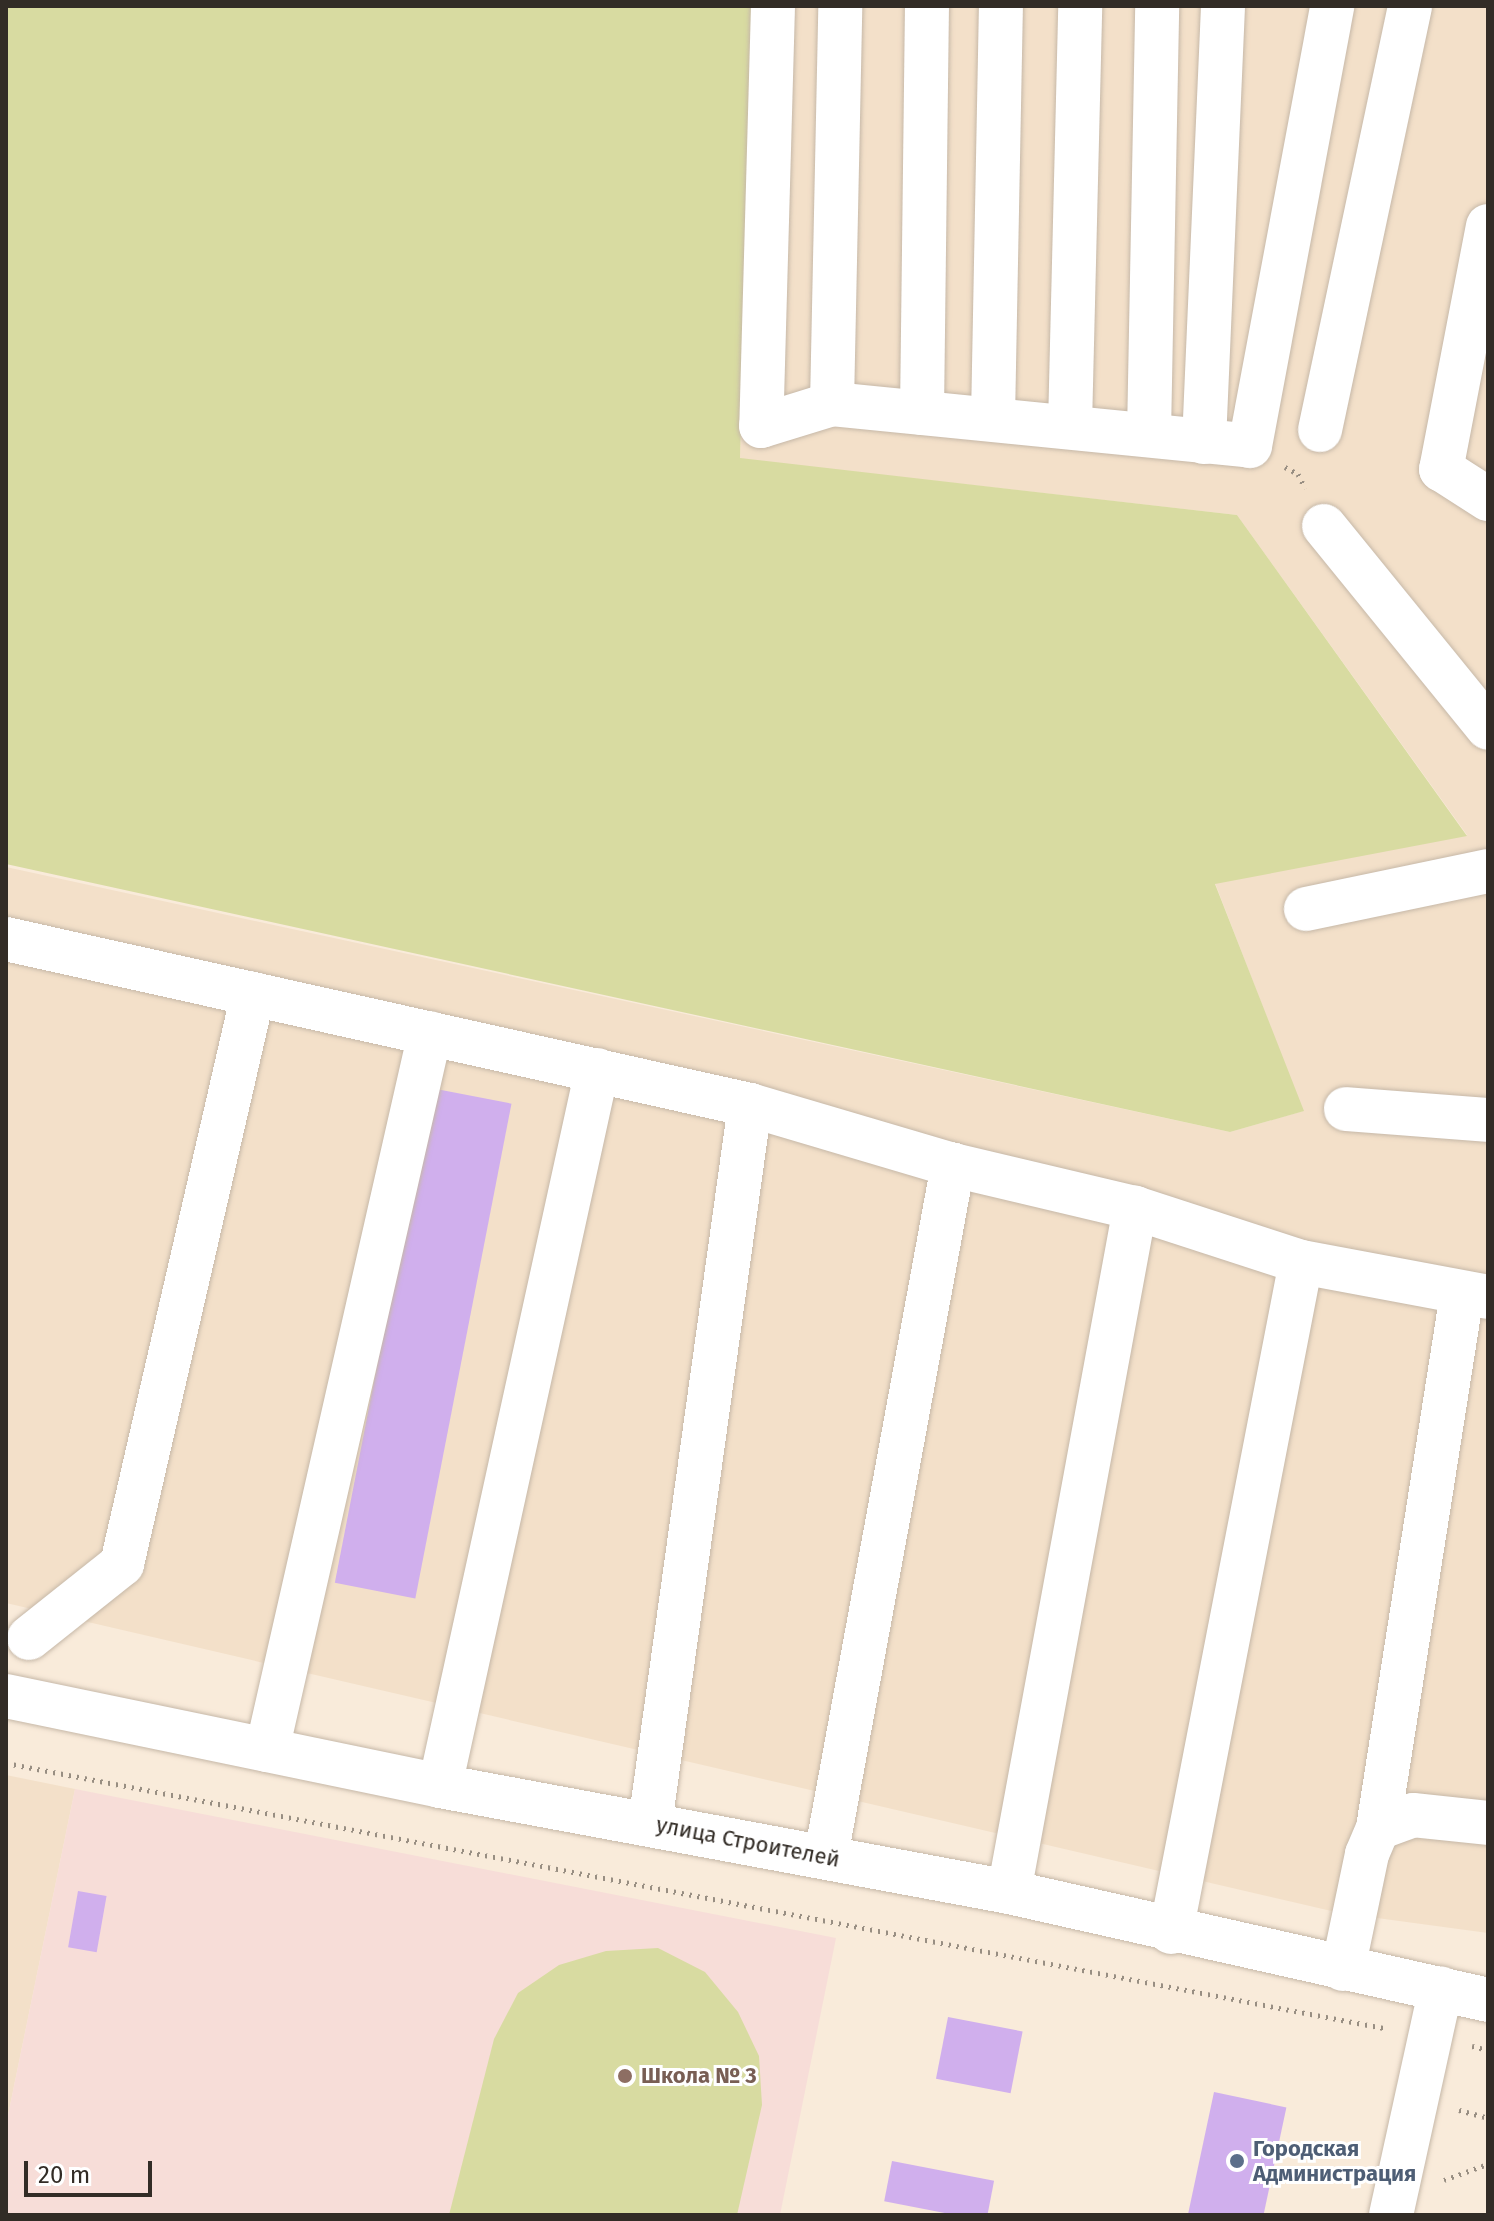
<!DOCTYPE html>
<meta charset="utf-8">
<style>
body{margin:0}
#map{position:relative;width:1494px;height:2221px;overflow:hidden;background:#f9ebda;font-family:"Fira Sans",sans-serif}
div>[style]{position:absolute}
.built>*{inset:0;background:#f3e0c9}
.education>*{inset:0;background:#f7ddd8}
.green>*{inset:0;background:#d8dba1}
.building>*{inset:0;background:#d0afed;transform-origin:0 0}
.path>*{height:5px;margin-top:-2.5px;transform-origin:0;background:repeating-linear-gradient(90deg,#988e82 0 2px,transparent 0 8px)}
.roads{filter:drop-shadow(0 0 2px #c6b8a8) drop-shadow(0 0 2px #c6b8a8)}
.minor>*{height:44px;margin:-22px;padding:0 22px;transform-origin:22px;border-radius:22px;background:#fff}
.dots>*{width:22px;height:22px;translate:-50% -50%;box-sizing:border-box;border:4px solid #fff;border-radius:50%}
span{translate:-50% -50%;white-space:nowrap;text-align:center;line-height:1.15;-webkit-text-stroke:6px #fff;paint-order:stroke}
.street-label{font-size:22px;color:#322c26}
.education-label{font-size:22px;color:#785e54;font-weight:700}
.left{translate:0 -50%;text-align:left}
.service-label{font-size:22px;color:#4e5e75;font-weight:700}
.frame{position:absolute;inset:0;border:8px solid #322c26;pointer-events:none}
.scale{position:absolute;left:24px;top:2161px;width:128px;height:36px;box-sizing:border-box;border:4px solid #322c26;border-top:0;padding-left:10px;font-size:24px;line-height:28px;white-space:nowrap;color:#322c26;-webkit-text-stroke:6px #fff;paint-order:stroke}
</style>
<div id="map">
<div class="built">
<div style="clip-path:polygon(754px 6px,1488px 6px,1488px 1933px,1340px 1913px,6px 1603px,6px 867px,1230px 1132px,1303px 1111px,1215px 883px,1467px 835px,1237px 515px,740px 459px)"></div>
<div style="clip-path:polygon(6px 1775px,75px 1789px,6px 2125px)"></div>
</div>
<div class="education">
<div style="clip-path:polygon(75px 1789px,836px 1938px,780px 2215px,6px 2215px,6px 2125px)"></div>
</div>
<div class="green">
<div style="clip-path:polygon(6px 6px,754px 6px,740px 458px,1237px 515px,1467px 836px,1215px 884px,1304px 1111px,1230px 1132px,6px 864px)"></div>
<div style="clip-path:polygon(658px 1948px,705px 1972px,738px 2012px,759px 2056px,762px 2105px,737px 2215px,449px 2215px,494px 2039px,518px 1993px,559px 1965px,606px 1951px)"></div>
</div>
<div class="building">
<div style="left:431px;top:1088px;width:82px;height:504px;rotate:11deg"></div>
<div style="left:78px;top:1891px;width:29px;height:57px;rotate:10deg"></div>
<div style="left:948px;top:2017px;width:76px;height:63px;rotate:11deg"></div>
<div style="left:1214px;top:2092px;width:74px;height:126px;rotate:12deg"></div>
<div style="left:892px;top:2161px;width:104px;height:41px;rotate:11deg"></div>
</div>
<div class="path">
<div style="left:1285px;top:467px;width:15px;rotate:28deg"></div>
<div style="left:1298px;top:474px;width:16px;rotate:63deg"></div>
<div style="left:6px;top:1763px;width:1407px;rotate:10.89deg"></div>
<div style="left:1472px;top:2046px;width:16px;rotate:14deg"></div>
<div style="left:1459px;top:2110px;width:30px;rotate:15deg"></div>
<div style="left:1444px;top:2180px;width:47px;rotate:-20deg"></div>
</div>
<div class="roads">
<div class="minor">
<div style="left:773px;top:6px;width:420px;rotate:91.6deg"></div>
<div style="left:761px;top:426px;width:74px;rotate:-17.2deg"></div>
<div style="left:832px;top:404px;width:420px;rotate:5.7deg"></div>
<div style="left:1250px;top:446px;width:448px;rotate:-79.4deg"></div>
<div style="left:1488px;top:226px;width:248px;rotate:100.9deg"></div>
<div style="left:1441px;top:469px;width:56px;rotate:32.6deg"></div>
<div style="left:832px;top:404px;width:398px;rotate:-88.8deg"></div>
<div style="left:922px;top:413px;width:407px;rotate:-89.3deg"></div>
<div style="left:993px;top:419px;width:413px;rotate:-88.9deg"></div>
<div style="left:1070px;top:426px;width:420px;rotate:-88.6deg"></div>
<div style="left:1320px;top:430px;width:433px;rotate:-78deg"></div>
<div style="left:1149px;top:434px;width:428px;rotate:-88.9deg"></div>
<div style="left:1204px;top:442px;width:436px;rotate:-87.5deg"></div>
<div style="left:1324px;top:526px;width:260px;rotate:50.9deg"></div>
<div style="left:1306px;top:909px;width:186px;rotate:-11.8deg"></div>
<div style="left:6px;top:939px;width:762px;rotate:12.58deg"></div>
<div style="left:750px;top:1105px;width:212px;rotate:16.5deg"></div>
<div style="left:953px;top:1165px;width:187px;rotate:13.3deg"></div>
<div style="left:1135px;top:1208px;width:175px;rotate:18deg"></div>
<div style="left:1301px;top:1262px;width:190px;rotate:10.6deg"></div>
<div style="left:1346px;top:1109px;width:142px;rotate:4.4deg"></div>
<div style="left:29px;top:1638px;width:119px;rotate:-38.5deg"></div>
<div style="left:122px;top:1564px;width:585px;rotate:-77.06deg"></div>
<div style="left:6px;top:1696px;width:443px;rotate:11.7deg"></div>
<div style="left:440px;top:1786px;width:579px;rotate:10.55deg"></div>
<div style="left:1009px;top:1892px;width:491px;rotate:12.7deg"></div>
<div style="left:267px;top:1750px;width:735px;rotate:-77.19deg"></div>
<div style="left:440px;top:1786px;width:733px;rotate:-77.63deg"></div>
<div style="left:650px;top:1824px;width:726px;rotate:-82.08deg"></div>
<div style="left:1378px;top:1828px;width:541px;rotate:-81.06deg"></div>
<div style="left:826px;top:1856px;width:703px;rotate:-79.59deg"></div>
<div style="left:1009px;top:1892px;width:696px;rotate:-79.56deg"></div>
<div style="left:1171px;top:1932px;width:682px;rotate:-79.02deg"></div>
<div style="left:1343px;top:1969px;width:117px;rotate:-78.2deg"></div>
<div style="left:1367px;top:1854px;width:28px;rotate:-67deg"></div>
<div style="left:1378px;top:1828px;width:37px;rotate:-20deg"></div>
<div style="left:1413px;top:1815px;width:75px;rotate:6.1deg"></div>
<div style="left:1391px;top:2215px;width:232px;rotate:-77.6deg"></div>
</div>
</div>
<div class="dots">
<div style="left:625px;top:2076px;background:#8d6e63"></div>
<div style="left:1237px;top:2161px;background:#5c6f8a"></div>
</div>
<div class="street-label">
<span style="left:748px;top:1842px;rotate:11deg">улица Строителей</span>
</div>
<div class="education-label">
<span class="left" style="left:641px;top:2076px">Школа № 3</span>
</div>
<div class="service-label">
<span class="left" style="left:1253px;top:2161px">Городская<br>Администрация</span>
</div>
<div class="frame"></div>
<div class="scale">20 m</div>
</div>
